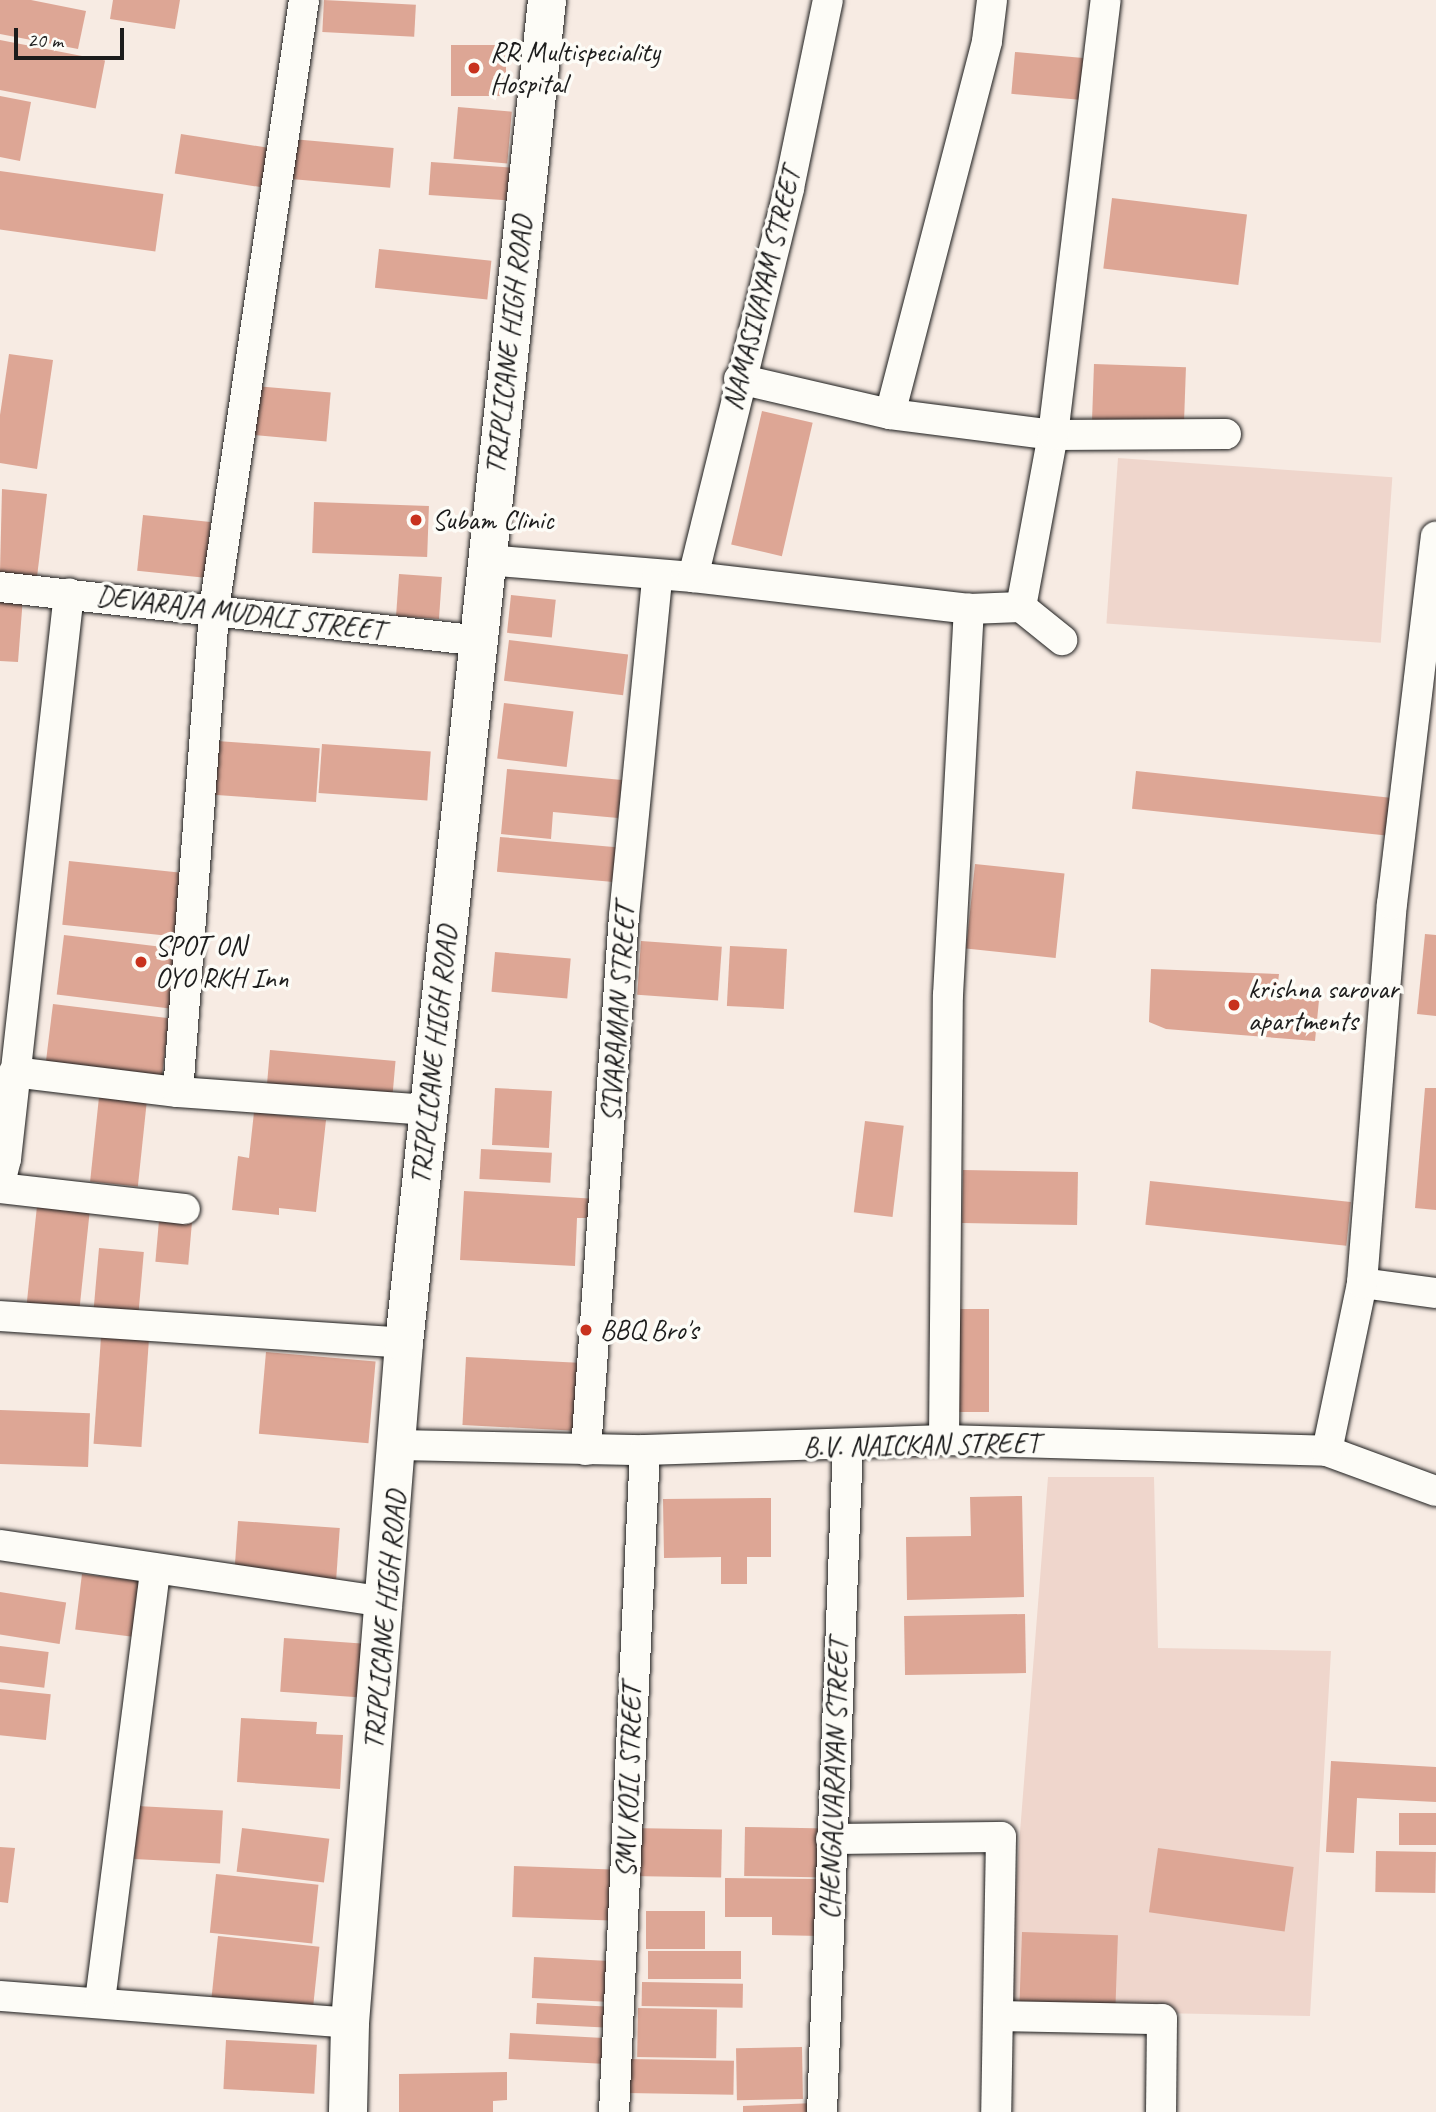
<!DOCTYPE html>
<style>
body{margin:0}
#map{position:relative;width:1436px;height:2112px;overflow:hidden;background:#f7ebe3;font-family:Caveat,sans-serif}
div>[style]{position:absolute}
.built>*{inset:0;background:#efd6cc;transform-origin:0 0}
.building>*{inset:0;background:#dda695;transform-origin:0 0}
.roads{filter:drop-shadow(0 0 2px #1c1c1c) drop-shadow(0 0 2px #1c1c1c)}
.street>*{height:30px;margin:-15px;padding:0 15px;transform-origin:15px;border-radius:15px;background:#fdfcf7}
.secondary>*{height:38px;margin:-19px;padding:0 19px;transform-origin:19px;border-radius:19px;background:#fdfcf7}
.dots>*{width:19px;height:19px;translate:-50% -50%;box-sizing:border-box;border:4px solid #fdfcf7;border-radius:50%}
span{translate:-50% -50%;white-space:nowrap;text-align:center;line-height:1.15;-webkit-text-stroke:7px #fdfcf7;paint-order:stroke}
.poi-label{font-size:28px;color:#1c1c1c}
.left{translate:0 -50%;text-align:left}
.street-label{font-size:28px;color:#1c1c1c}
.scale{position:absolute;left:14px;top:28px;width:110px;height:32px;box-sizing:border-box;border:4px solid #1c1c1c;border-top:0;padding-left:9px;font-size:21px;line-height:24px;white-space:nowrap;color:#1c1c1c;-webkit-text-stroke:5px #fdfcf7;paint-order:stroke}
</style>
<div id="map">
<div class="built">
<div style="left:1118px;top:458px;width:275px;height:166px;rotate:4deg"></div>
<div style="clip-path:polygon(1048px 1477px,1154px 1477px,1158px 1648px,1331px 1651px,1310px 2016px,1006px 2010px)"></div>
</div>
<div class="building">
<div style="clip-path:polygon(0 0,31px 0,86px 11px,78px 49px,0 34px)"></div>
<div style="clip-path:polygon(113px 0,180px 0,175px 29px,110px 19px)"></div>
<div style="left:324px;top:0;width:92px;height:32px;rotate:3deg"></div>
<div style="left:0;top:40px;width:107px;height:49px;rotate:11deg"></div>
<div style="left:451px;top:45px;width:55px;height:51px"></div>
<div style="left:1015px;top:52px;width:77px;height:42px;rotate:5deg"></div>
<div style="clip-path:polygon(0 96px,31px 102px,20px 161px,0 157px)"></div>
<div style="left:458px;top:107px;width:54px;height:52px;rotate:5deg"></div>
<div style="left:181px;top:134px;width:101px;height:40px;rotate:9deg"></div>
<div style="left:292px;top:139px;width:102px;height:40px;rotate:5deg"></div>
<div style="left:431px;top:162px;width:83px;height:33px;rotate:4deg"></div>
<div style="left:0;top:171px;width:165px;height:58px;rotate:8deg"></div>
<div style="left:1112px;top:198px;width:136px;height:71px;rotate:7deg"></div>
<div style="left:379px;top:249px;width:113px;height:39px;rotate:6deg"></div>
<div style="clip-path:polygon(9px 354px,53px 360px,37px 469px,0 463px,0 415px)"></div>
<div style="left:1094px;top:364px;width:92px;height:57px;rotate:2deg"></div>
<div style="left:255px;top:386px;width:76px;height:49px;rotate:5deg"></div>
<div style="left:762px;top:411px;width:52px;height:137px;rotate:13deg"></div>
<div style="clip-path:polygon(2px 489px,47px 494px,37px 577px,0 572px)"></div>
<div style="left:314px;top:502px;width:115px;height:51px;rotate:2deg"></div>
<div style="left:143px;top:515px;width:68px;height:56px;rotate:6deg"></div>
<div style="left:399px;top:574px;width:43px;height:42px;rotate:4deg"></div>
<div style="clip-path:polygon(0 595px,23px 597px,18px 662px,0 661px)"></div>
<div style="left:511px;top:595px;width:45px;height:38px;rotate:6deg"></div>
<div style="left:509px;top:640px;width:120px;height:41px;rotate:7deg"></div>
<div style="left:504px;top:703px;width:70px;height:56px;rotate:7deg"></div>
<div style="left:217px;top:741px;width:103px;height:54px;rotate:4deg"></div>
<div style="left:322px;top:744px;width:109px;height:49px;rotate:4deg"></div>
<div style="clip-path:polygon(507px 769px,622px 780px,618px 818px,553px 812px,551px 839px,501px 834px)"></div>
<div style="left:1136px;top:771px;width:258px;height:38px;rotate:6deg"></div>
<div style="left:500px;top:837px;width:117px;height:35px;rotate:5deg"></div>
<div style="left:69px;top:861px;width:125px;height:64px;rotate:6deg"></div>
<div style="left:975px;top:864px;width:90px;height:85px;rotate:6deg"></div>
<div style="clip-path:polygon(1425px 934px,1436px 935px,1436px 1016px,1417px 1014px)"></div>
<div style="left:64px;top:935px;width:120px;height:60px;rotate:7deg"></div>
<div style="left:641px;top:941px;width:81px;height:54px;rotate:4deg"></div>
<div style="left:730px;top:946px;width:57px;height:60px;rotate:3deg"></div>
<div style="left:495px;top:952px;width:76px;height:40px;rotate:5deg"></div>
<div style="clip-path:polygon(1151px 969px,1279px 974px,1277px 991px,1320px 990px,1315px 1041px,1166px 1029px,1149px 1022px)"></div>
<div style="left:53px;top:1004px;width:117px;height:67px;rotate:7deg"></div>
<div style="left:270px;top:1050px;width:126px;height:36px;rotate:5deg"></div>
<div style="left:495px;top:1088px;width:57px;height:57px;rotate:3deg"></div>
<div style="clip-path:polygon(1425px 1088px,1436px 1088px,1436px 1210px,1415px 1208px)"></div>
<div style="left:99px;top:1097px;width:48px;height:85px;rotate:6deg"></div>
<div style="clip-path:polygon(254px 1112px,326px 1120px,316px 1212px,279px 1208px,279px 1215px,232px 1210px,238px 1156px,249px 1158px)"></div>
<div style="left:865px;top:1121px;width:39px;height:92px;rotate:7deg"></div>
<div style="left:481px;top:1149px;width:71px;height:30px;rotate:3deg"></div>
<div style="left:963px;top:1170px;width:115px;height:53px;rotate:1deg"></div>
<div style="left:1150px;top:1181px;width:202px;height:44px;rotate:6deg"></div>
<div style="clip-path:polygon(464px 1191px,598px 1199px,598px 1218px,577px 1218px,575px 1266px,460px 1260px)"></div>
<div style="left:37px;top:1206px;width:53px;height:106px;rotate:6deg"></div>
<div style="left:160px;top:1209px;width:33px;height:53px;rotate:5deg"></div>
<div style="left:99px;top:1248px;width:45px;height:71px;rotate:5deg"></div>
<div style="left:957px;top:1309px;width:32px;height:103px"></div>
<div style="left:101px;top:1337px;width:48px;height:107px;rotate:4deg"></div>
<div style="left:266px;top:1352px;width:110px;height:82px;rotate:5deg"></div>
<div style="left:466px;top:1357px;width:117px;height:68px;rotate:3deg"></div>
<div style="left:0;top:1410px;width:90px;height:54px;rotate:2deg"></div>
<div style="clip-path:polygon(1022px 1496px,1024px 1597px,907px 1600px,906px 1537px,971px 1536px,970px 1497px)"></div>
<div style="clip-path:polygon(771px 1498px,771px 1557px,747px 1557px,747px 1584px,721px 1584px,721px 1557px,664px 1558px,663px 1499px)"></div>
<div style="left:238px;top:1521px;width:102px;height:51px;rotate:4deg"></div>
<div style="left:82px;top:1574px;width:64px;height:56px;rotate:7deg"></div>
<div style="left:0;top:1592px;width:67px;height:42px;rotate:9deg"></div>
<div style="left:1025px;top:1614px;width:59px;height:121px;rotate:89deg"></div>
<div style="left:284px;top:1638px;width:81px;height:54px;rotate:4deg"></div>
<div style="left:0;top:1646px;width:49px;height:36px;rotate:7deg"></div>
<div style="left:0;top:1689px;width:51px;height:46px;rotate:6deg"></div>
<div style="clip-path:polygon(241px 1718px,317px 1722px,316px 1734px,343px 1735px,340px 1789px,237px 1782px)"></div>
<div style="clip-path:polygon(1331px 1761px,1436px 1767px,1436px 1802px,1357px 1798px,1354px 1853px,1326px 1852px)"></div>
<div style="left:137px;top:1806px;width:86px;height:53px;rotate:3deg"></div>
<div style="left:1399px;top:1813px;width:37px;height:32px"></div>
<div style="left:745px;top:1827px;width:82px;height:49px;rotate:1deg"></div>
<div style="left:242px;top:1828px;width:88px;height:44px;rotate:7deg"></div>
<div style="left:630px;top:1828px;width:92px;height:48px;rotate:1deg"></div>
<div style="clip-path:polygon(0 1847px,15px 1848px,8px 1903px,0 1902px)"></div>
<div style="left:1158px;top:1848px;width:137px;height:65px;rotate:8deg"></div>
<div style="left:1376px;top:1851px;width:60px;height:41px;rotate:1deg"></div>
<div style="left:514px;top:1866px;width:105px;height:51px;rotate:2deg"></div>
<div style="left:216px;top:1874px;width:103px;height:59px;rotate:6deg"></div>
<div style="clip-path:polygon(725px 1878px,821px 1879px,820px 1936px,772px 1935px,772px 1917px,725px 1917px)"></div>
<div style="left:646px;top:1911px;width:59px;height:38px"></div>
<div style="left:1022px;top:1932px;width:96px;height:70px;rotate:2deg"></div>
<div style="left:218px;top:1936px;width:102px;height:63px;rotate:6deg"></div>
<div style="left:648px;top:1951px;width:93px;height:28px"></div>
<div style="left:534px;top:1957px;width:84px;height:41px;rotate:3deg"></div>
<div style="left:642px;top:1982px;width:101px;height:24px;rotate:1deg"></div>
<div style="left:537px;top:2003px;width:78px;height:21px;rotate:3deg"></div>
<div style="left:638px;top:2008px;width:79px;height:49px;rotate:1deg"></div>
<div style="left:510px;top:2033px;width:108px;height:26px;rotate:3deg"></div>
<div style="left:226px;top:2040px;width:91px;height:49px;rotate:3deg"></div>
<div style="left:802px;top:2047px;width:52px;height:66px;rotate:89deg"></div>
<div style="left:627px;top:2059px;width:107px;height:34px;rotate:1deg"></div>
<div style="clip-path:polygon(507px 2072px,507px 2100px,493px 2101px,493px 2112px,399px 2112px,399px 2074px)"></div>
<div style="clip-path:polygon(814px 2103px,814px 2112px,743px 2112px,743px 2106px)"></div>
</div>
<div class="roads">
<div class="street">
<div style="left:739px;top:379px;width:155px;rotate:13.1deg"></div>
<div style="left:890px;top:414px;width:164px;rotate:7.3deg"></div>
<div style="left:1053px;top:435px;width:173px;rotate:-0.3deg"></div>
<div style="left:890px;top:414px;width:385px;rotate:-75.4deg"></div>
<div style="left:987px;top:41px;width:41px;rotate:-83deg"></div>
<div style="left:486px;top:560px;width:208px;rotate:4.7deg"></div>
<div style="left:693px;top:577px;width:278px;rotate:6.6deg"></div>
<div style="left:969px;top:609px;width:52px;rotate:-2.2deg"></div>
<div style="left:1021px;top:607px;width:53px;rotate:38.8deg"></div>
<div style="left:693px;top:577px;width:401px;rotate:-76.1deg"></div>
<div style="left:789px;top:188px;width:192px;rotate:-78.3deg"></div>
<div style="left:0;top:587px;width:483px;rotate:6.4deg"></div>
<div style="left:1021px;top:607px;width:175px;rotate:-79.5deg"></div>
<div style="left:1053px;top:435px;width:438px;rotate:-83.1deg"></div>
<div style="left:14px;top:1072px;width:165px;rotate:7deg"></div>
<div style="left:178px;top:1092px;width:251px;rotate:4.1deg"></div>
<div style="left:178px;top:1092px;width:484px;rotate:-85.7deg"></div>
<div style="left:214px;top:609px;width:616px;rotate:-81.59deg"></div>
<div style="left:0;top:1183px;width:25px;rotate:-76deg"></div>
<div style="left:6px;top:1159px;width:569px;rotate:-83.65deg"></div>
<div style="left:0;top:1188px;width:186px;rotate:6.5deg"></div>
<div style="left:1362px;top:1283px;width:75px;rotate:7.7deg"></div>
<div style="left:0;top:1316px;width:405px;rotate:3.8deg"></div>
<div style="left:944px;top:1440px;width:445px;rotate:-89.5deg"></div>
<div style="left:948px;top:995px;width:387px;rotate:-86.9deg"></div>
<div style="left:399px;top:1445px;width:246px;rotate:1.2deg"></div>
<div style="left:645px;top:1450px;width:299px;rotate:-1.9deg"></div>
<div style="left:944px;top:1440px;width:383px;rotate:1.6deg"></div>
<div style="left:1327px;top:1451px;width:116px;rotate:20.2deg"></div>
<div style="left:586px;top:1450px;width:535px;rotate:-85.93deg"></div>
<div style="left:624px;top:916px;width:341px;rotate:-84.4deg"></div>
<div style="left:1327px;top:1451px;width:172px;rotate:-78.2deg"></div>
<div style="left:1362px;top:1283px;width:380px;rotate:-85.5deg"></div>
<div style="left:1392px;top:904px;width:370px;rotate:-83.2deg"></div>
<div style="left:0;top:1545px;width:391px;rotate:8.4deg"></div>
<div style="left:831px;top:1839px;width:170px;rotate:-0.7deg"></div>
<div style="left:1001px;top:1837px;width:275px;rotate:91deg"></div>
<div style="left:0;top:1996px;width:351px;rotate:4.4deg"></div>
<div style="left:100px;top:2001px;width:434px;rotate:-82.7deg"></div>
<div style="left:999px;top:2016px;width:163px;rotate:1.1deg"></div>
<div style="left:1162px;top:2019px;width:93px;rotate:90.6deg"></div>
<div style="left:614px;top:2112px;width:663px;rotate:-87.32deg"></div>
<div style="left:822px;top:2112px;width:668px;rotate:-87.77deg"></div>
</div>
<div class="secondary">
<div style="left:348px;top:2112px;width:89px;rotate:-88.7deg"></div>
<div style="left:350px;top:2023px;width:682px;rotate:-85.46deg"></div>
<div style="left:404px;top:1343px;width:1351px;rotate:-83.92deg"></div>
</div>
</div>
<div class="dots">
<div style="left:474px;top:68px;background:#c8321e"></div>
<div style="left:416px;top:520px;background:#c8321e"></div>
<div style="left:141px;top:962px;background:#c8321e"></div>
<div style="left:1234px;top:1005px;background:#c8321e"></div>
<div style="left:586px;top:1330px;background:#c8321e"></div>
</div>
<div class="poi-label">
<span class="left" style="left:490px;top:68px">RR Multispeciality<br>Hospital</span>
<span class="left" style="left:432px;top:520px">Subam Clinic</span>
<span class="left" style="left:155px;top:962px">SPOT ON<br>OYO RKH Inn</span>
<span class="left" style="left:1248px;top:1005px">krishna sarovar<br>apartments</span>
<span class="left" style="left:600px;top:1330px">BBQ Bro's</span>
</div>
<div class="street-label">
<span style="left:762px;top:289px;rotate:-76deg">NAMASIVAYAM STREET</span>
<span style="left:509px;top:345px;rotate:-84deg">TRIPLICANE HIGH ROAD</span>
<span style="left:240px;top:613px;rotate:7deg">DEVARAJA MUDALI STREET</span>
<span style="left:618px;top:1013px;rotate:-86deg">SIVARAMAN STREET</span>
<span style="left:434px;top:1055px;rotate:-84deg">TRIPLICANE HIGH ROAD</span>
<span style="left:921px;top:1445px;rotate:-1deg">B.V. NAICKAN STREET</span>
<span style="left:385px;top:1620px;rotate:-85deg">TRIPLICANE HIGH ROAD</span>
<span style="left:834px;top:1779px;rotate:-88deg">CHENGALVARAYAN STREET</span>
<span style="left:629px;top:1781px;rotate:-88deg">SMV KOIL STREET</span>
</div>
<div class="scale">20 m</div>
</div>
